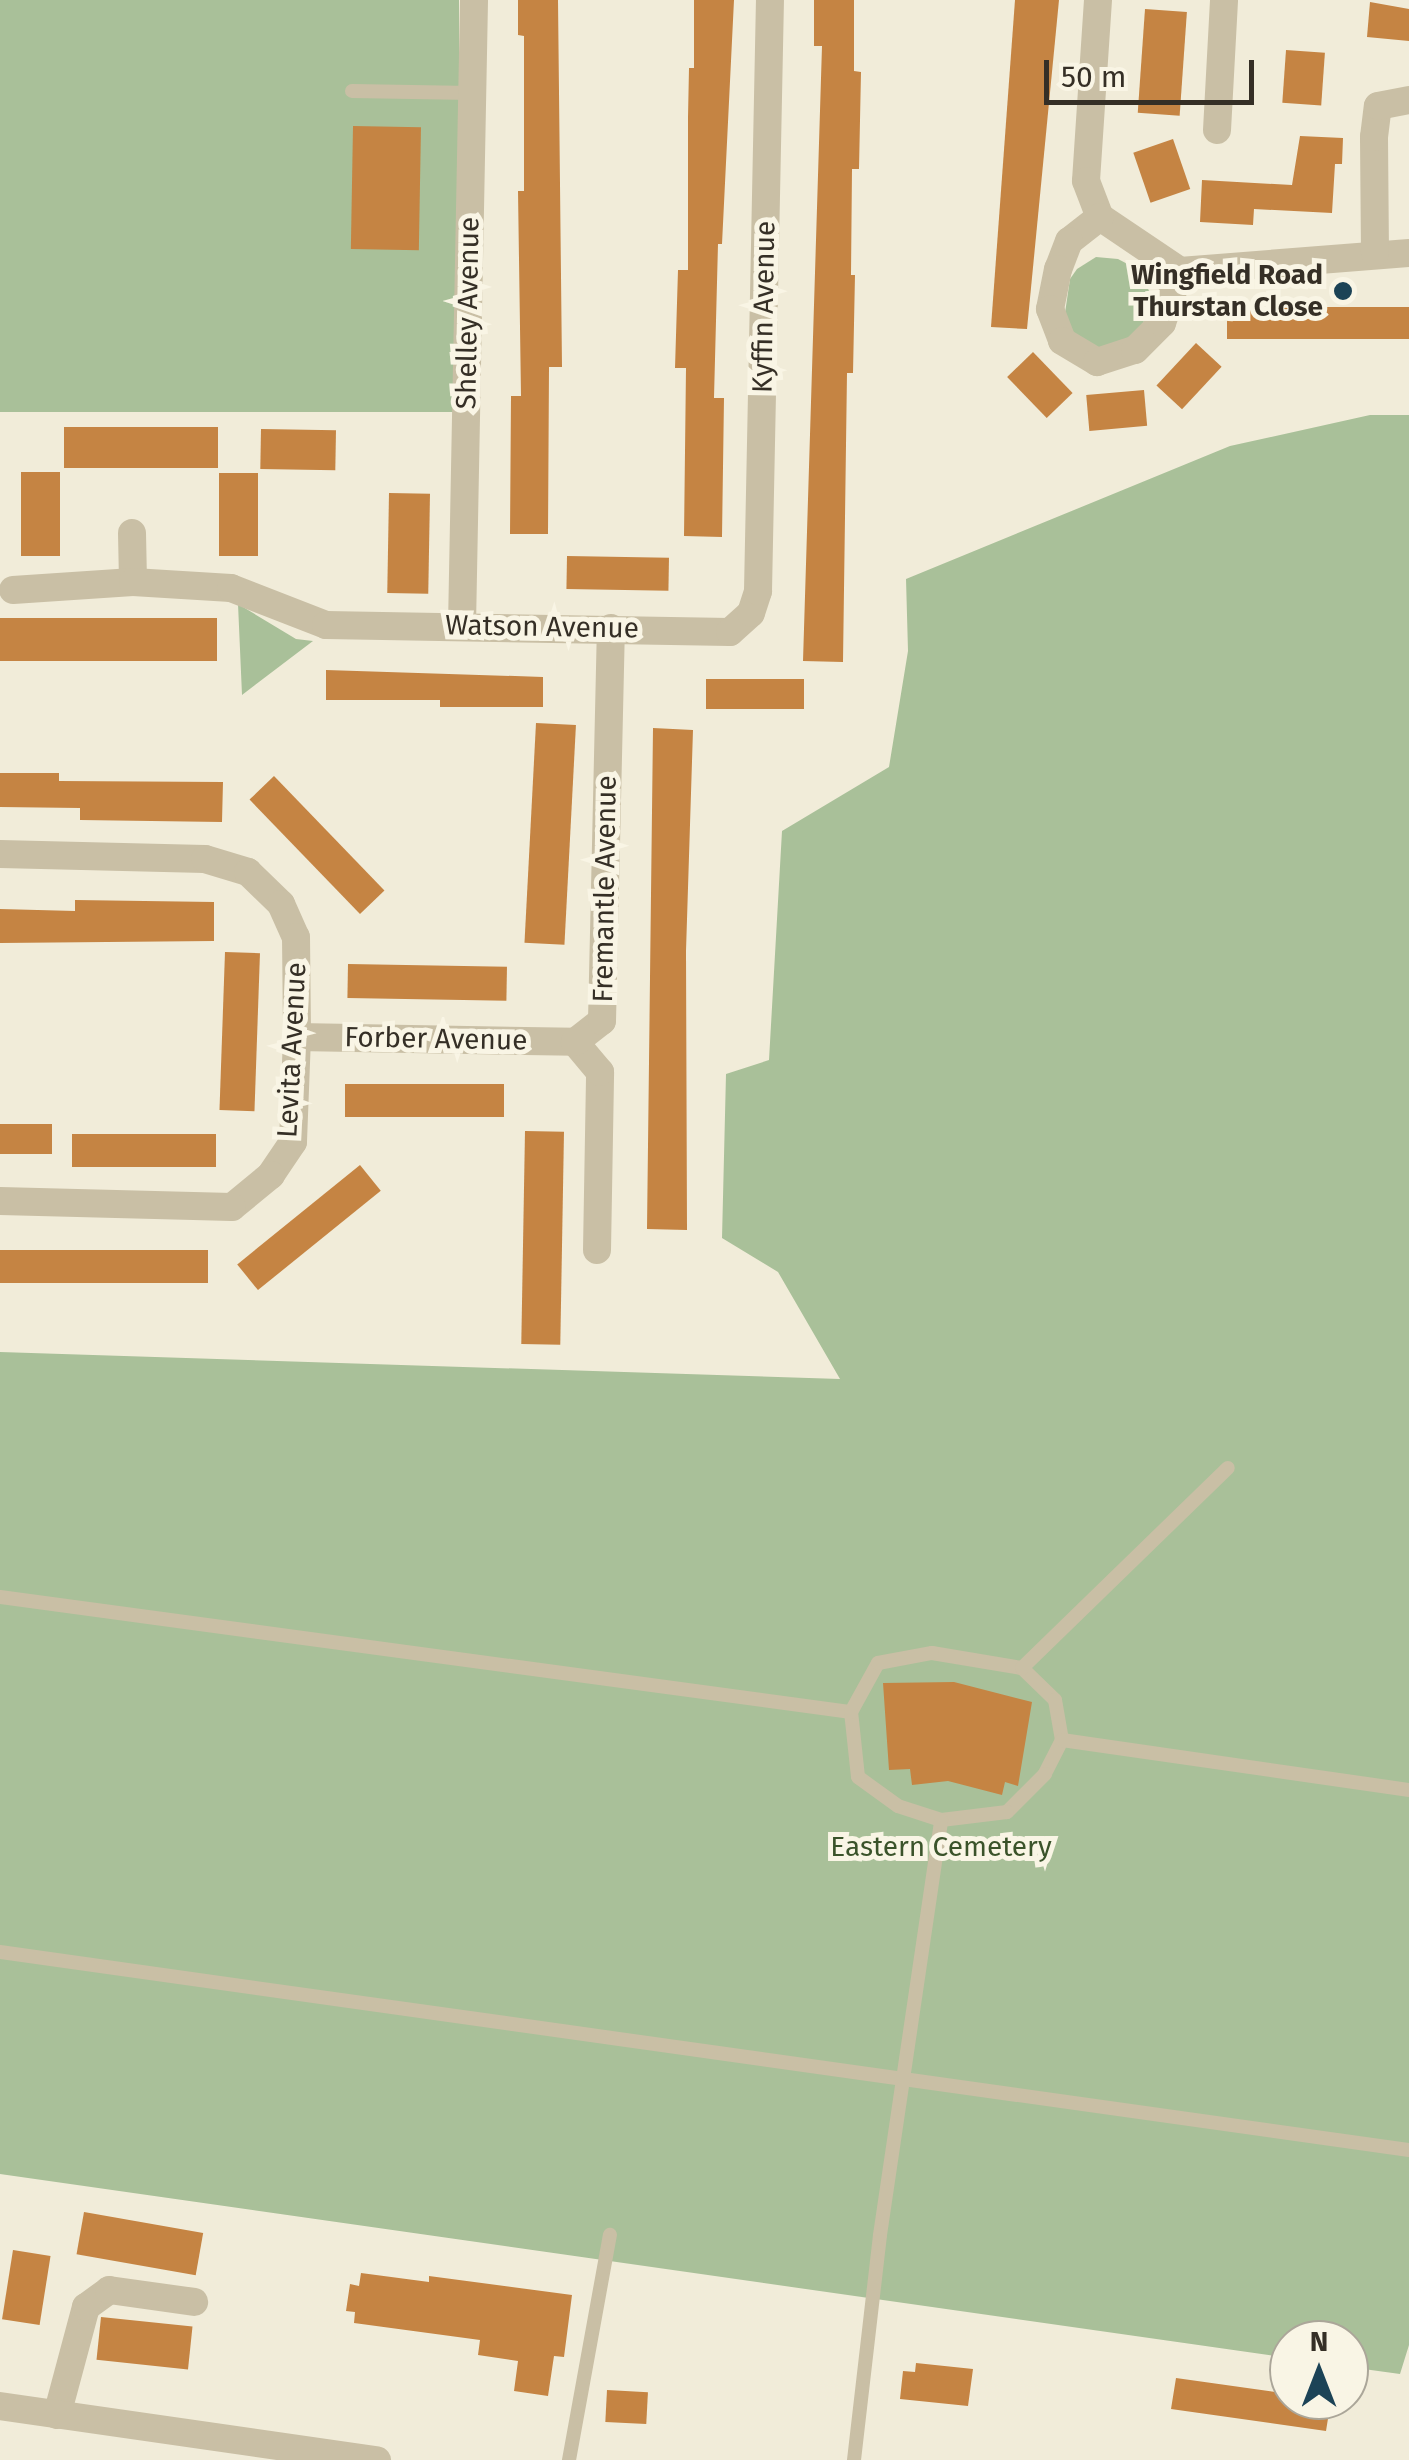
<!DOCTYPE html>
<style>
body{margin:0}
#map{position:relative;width:1409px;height:2460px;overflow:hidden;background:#f1ecd9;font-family:"Fira Sans",sans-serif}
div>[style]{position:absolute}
.green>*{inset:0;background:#a9c099;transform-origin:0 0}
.building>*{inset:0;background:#c58443;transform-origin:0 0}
.service>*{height:14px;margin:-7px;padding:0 7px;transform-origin:7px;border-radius:7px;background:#c9bfa5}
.minor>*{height:28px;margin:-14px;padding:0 14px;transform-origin:14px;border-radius:14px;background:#c9bfa5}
.tertiary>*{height:28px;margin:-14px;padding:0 14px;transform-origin:14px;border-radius:14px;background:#c9bfa5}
.dots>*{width:28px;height:28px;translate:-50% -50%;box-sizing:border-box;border:5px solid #f9f5e5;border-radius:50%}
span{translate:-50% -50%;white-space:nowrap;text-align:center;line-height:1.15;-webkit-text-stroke:10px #f9f5e5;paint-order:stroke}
.poi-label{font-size:28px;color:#352f26;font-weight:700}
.right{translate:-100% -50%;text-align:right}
.street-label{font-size:28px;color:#352f26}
.park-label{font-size:28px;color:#3a532a}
.north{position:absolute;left:1269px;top:2320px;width:100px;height:100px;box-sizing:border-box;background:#f9f5e5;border:2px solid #aba699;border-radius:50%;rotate:0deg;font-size:28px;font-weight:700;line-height:40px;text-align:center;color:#352f26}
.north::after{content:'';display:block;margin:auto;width:35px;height:45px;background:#1c4356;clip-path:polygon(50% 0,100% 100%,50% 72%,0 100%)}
.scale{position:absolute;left:1044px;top:60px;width:210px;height:45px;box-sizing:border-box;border:5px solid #352f26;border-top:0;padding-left:12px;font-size:30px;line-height:35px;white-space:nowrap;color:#352f26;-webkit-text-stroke:8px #f9f5e5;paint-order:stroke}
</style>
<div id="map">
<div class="green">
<div style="left:0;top:0;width:459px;height:412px"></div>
<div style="clip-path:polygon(1096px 257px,1118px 259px,1137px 269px,1152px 296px,1141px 330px,1110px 352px,1074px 343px,1065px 313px,1070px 279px,1077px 269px)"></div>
<div style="clip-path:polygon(1370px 415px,1409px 415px,1409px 2345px,1400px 2374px,1349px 2367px,1349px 2340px,1289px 2340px,1289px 2358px,0 2174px,0 1352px,840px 1379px,778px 1272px,722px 1238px,726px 1074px,769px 1060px,782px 831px,889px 767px,908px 651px,906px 579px,1230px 446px)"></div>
<div style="clip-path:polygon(238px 604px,296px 639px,313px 641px,242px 695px)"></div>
</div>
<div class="building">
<div style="clip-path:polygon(518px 0,558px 0,562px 367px,549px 367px,548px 534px,510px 534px,511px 396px,521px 396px,518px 191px,524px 191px,524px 36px,518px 35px)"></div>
<div style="clip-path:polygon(694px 0,734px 0,722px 244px,718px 244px,714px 398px,724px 398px,722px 537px,684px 536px,686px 368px,675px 368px,678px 270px,688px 270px,688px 117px,689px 68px,694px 68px)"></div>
<div style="clip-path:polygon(814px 0,854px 0,854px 71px,861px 72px,859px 169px,852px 169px,851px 275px,855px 275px,853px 373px,847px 373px,843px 662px,803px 661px,822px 46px,814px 46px)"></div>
<div style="clip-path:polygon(1015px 0,1059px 0,1027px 329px,991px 327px)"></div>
<div style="clip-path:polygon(1370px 2px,1409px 9px,1409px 41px,1367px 37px)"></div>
<div style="left:1145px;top:9px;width:42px;height:104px;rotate:4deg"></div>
<div style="left:1286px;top:50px;width:39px;height:53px;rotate:4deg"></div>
<div style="left:353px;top:126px;width:68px;height:123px;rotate:1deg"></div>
<div style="clip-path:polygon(1300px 136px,1343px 138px,1342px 164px,1335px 164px,1332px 213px,1254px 209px,1253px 225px,1200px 222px,1202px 180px,1292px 185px)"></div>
<div style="left:1173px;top:139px;width:53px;height:42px;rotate:71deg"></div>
<div style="left:1409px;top:307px;width:32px;height:182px;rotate:90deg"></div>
<div style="left:1196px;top:343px;width:35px;height:58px;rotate:43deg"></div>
<div style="left:1033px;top:352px;width:57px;height:36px;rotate:46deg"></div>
<div style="left:1144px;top:390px;width:36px;height:58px;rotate:85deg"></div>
<div style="left:218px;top:427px;width:41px;height:154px;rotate:90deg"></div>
<div style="left:261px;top:429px;width:75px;height:40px;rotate:1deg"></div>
<div style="left:21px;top:472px;width:39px;height:84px"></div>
<div style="left:219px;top:473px;width:39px;height:83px"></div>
<div style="left:389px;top:493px;width:41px;height:100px;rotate:1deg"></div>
<div style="left:567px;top:556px;width:102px;height:33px;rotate:1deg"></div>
<div style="left:217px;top:618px;width:43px;height:217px;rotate:90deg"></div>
<div style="clip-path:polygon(326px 670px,543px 677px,543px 707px,440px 707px,440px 700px,326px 700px)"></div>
<div style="left:706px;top:679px;width:98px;height:30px"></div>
<div style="left:536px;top:723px;width:40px;height:220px;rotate:3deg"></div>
<div style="clip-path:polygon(653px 728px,693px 730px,686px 951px,687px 1230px,647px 1229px)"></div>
<div style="clip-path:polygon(0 773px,59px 773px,59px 781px,223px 782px,222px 822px,80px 820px,80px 808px,0 807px)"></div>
<div style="left:274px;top:776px;width:159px;height:34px;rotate:46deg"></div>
<div style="clip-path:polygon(75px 900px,214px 902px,214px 941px,0 943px,0 909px,75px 911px)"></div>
<div style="left:225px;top:952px;width:35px;height:158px;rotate:2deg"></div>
<div style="left:348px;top:964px;width:159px;height:34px;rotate:1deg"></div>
<div style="left:345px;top:1084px;width:159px;height:33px"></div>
<div style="left:0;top:1124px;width:52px;height:30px"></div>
<div style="left:525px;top:1131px;width:39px;height:213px;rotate:1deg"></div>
<div style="left:72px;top:1134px;width:144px;height:33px"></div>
<div style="left:360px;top:1165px;width:33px;height:158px;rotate:51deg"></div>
<div style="left:208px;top:1250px;width:33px;height:208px;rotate:90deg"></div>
<div style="clip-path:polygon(954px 1682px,1032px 1702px,1018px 1786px,1005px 1782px,1002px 1795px,948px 1781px,912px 1785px,910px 1769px,889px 1770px,883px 1683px)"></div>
<div style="left:84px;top:2212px;width:121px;height:43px;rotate:10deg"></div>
<div style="left:13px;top:2250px;width:38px;height:70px;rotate:9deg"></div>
<div style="clip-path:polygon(361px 2273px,429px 2282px,429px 2276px,572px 2295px,564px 2357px,554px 2356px,548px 2396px,514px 2391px,518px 2361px,478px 2355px,480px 2340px,354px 2323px,355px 2312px,346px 2311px,350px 2284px,359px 2286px)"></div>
<div style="left:101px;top:2317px;width:92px;height:43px;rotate:6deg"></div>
<div style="clip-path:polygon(916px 2363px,973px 2369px,968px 2406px,900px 2399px,903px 2371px,915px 2372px)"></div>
<div style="clip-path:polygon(1176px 2378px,1289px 2394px,1289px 2400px,1331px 2400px,1326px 2431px,1171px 2409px)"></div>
<div style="left:607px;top:2390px;width:41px;height:32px;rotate:3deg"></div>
</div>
<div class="service">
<div style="left:352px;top:91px;width:120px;rotate:1deg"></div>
<div style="left:0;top:1597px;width:859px;rotate:7.7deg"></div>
<div style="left:932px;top:1653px;width:91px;rotate:9.5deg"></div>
<div style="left:1022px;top:1668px;width:46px;rotate:44.1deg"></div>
<div style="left:1055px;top:1700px;width:41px;rotate:80.1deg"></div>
<div style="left:1062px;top:1740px;width:38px;rotate:117deg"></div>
<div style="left:1045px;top:1774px;width:54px;rotate:135deg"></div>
<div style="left:1007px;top:1812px;width:66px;rotate:173.1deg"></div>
<div style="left:941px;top:1820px;width:45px;rotate:-162deg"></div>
<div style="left:898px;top:1806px;width:49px;rotate:-144.1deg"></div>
<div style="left:858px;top:1777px;width:65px;rotate:-96.1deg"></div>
<div style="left:851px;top:1712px;width:56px;rotate:-61.1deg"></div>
<div style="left:878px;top:1663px;width:55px;rotate:-10.5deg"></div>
<div style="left:1022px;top:1668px;width:287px;rotate:-44.2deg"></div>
<div style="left:1062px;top:1740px;width:351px;rotate:8.2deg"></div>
<div style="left:0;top:1952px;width:1423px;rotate:8deg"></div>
<div style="left:569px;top:2460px;width:229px;rotate:-79.7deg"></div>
<div style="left:854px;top:2460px;width:226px;rotate:-83.4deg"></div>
<div style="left:880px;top:2235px;width:419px;rotate:-81.6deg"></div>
</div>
<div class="minor">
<div style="left:1098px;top:0;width:181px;rotate:93.8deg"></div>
<div style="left:1086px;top:181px;width:39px;rotate:69deg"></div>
<div style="left:1100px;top:217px;width:97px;rotate:34deg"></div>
<div style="left:1180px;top:271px;width:230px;rotate:-4.5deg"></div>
<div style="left:1217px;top:130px;width:130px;rotate:-86.9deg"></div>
<div style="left:1100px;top:217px;width:39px;rotate:142deg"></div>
<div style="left:1069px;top:241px;width:30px;rotate:111deg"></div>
<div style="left:1058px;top:269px;width:41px;rotate:101.3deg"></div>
<div style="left:1050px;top:309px;width:34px;rotate:69deg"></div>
<div style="left:1062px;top:341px;width:41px;rotate:31deg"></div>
<div style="left:1097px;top:362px;width:40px;rotate:-18deg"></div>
<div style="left:1135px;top:350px;width:38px;rotate:-45deg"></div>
<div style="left:1162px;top:323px;width:55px;rotate:-70.9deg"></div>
<div style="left:1375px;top:253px;width:116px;rotate:-90.5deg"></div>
<div style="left:1374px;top:137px;width:31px;rotate:-83deg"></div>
<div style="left:1378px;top:106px;width:32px;rotate:-11deg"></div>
<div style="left:132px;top:533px;width:49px;rotate:88.8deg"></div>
<div style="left:13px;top:590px;width:120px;rotate:-3.8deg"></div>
<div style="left:133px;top:582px;width:98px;rotate:3.5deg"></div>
<div style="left:231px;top:588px;width:102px;rotate:21.3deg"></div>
<div style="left:326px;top:625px;width:404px;rotate:1deg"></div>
<div style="left:730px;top:632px;width:28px;rotate:-42deg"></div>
<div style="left:751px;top:613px;width:23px;rotate:-72deg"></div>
<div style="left:758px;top:591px;width:591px;rotate:-88.84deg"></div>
<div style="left:462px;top:626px;width:626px;rotate:-88.9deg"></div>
<div style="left:0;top:854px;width:205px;rotate:1.4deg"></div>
<div style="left:205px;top:859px;width:45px;rotate:16.8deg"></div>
<div style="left:248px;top:872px;width:46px;rotate:44.1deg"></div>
<div style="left:281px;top:904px;width:36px;rotate:66deg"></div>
<div style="left:296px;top:937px;width:100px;rotate:89.4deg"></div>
<div style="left:297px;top:1037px;width:105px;rotate:92.2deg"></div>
<div style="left:293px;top:1142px;width:40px;rotate:124deg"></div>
<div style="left:271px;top:1175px;width:50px;rotate:140.6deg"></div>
<div style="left:232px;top:1207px;width:232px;rotate:-178.5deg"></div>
<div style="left:297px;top:1037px;width:278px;rotate:1deg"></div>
<div style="left:597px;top:1250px;width:178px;rotate:-89deg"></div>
<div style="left:600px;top:1072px;width:39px;rotate:-130deg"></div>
<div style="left:575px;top:1042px;width:34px;rotate:-38deg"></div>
<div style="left:602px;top:1021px;width:393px;rotate:-88.7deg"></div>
<div style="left:57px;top:2415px;width:112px;rotate:-75deg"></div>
<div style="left:86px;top:2307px;width:29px;rotate:-36deg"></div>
<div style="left:109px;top:2290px;width:86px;rotate:8deg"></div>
</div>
<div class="tertiary">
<div style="left:0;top:2406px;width:381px;rotate:8.2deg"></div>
</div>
<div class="dots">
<div style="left:1343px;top:291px;background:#1c4356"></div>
</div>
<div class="poi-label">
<span class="right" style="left:1323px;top:291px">Wingfield Road<br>Thurstan Close</span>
</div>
<div class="street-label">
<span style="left:764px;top:307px;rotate:-89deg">Kyffin Avenue</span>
<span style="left:468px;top:313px;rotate:-89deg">Shelley Avenue</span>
<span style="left:542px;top:627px;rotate:1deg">Watson Avenue</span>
<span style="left:605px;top:889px;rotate:-89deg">Fremantle Avenue</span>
<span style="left:436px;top:1039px;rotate:1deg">Forber Avenue</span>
<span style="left:292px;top:1050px;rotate:-87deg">Levita Avenue</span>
</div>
<div class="park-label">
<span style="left:941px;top:1847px">Eastern Cemetery</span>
</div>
<div class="north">N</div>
<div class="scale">50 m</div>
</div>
